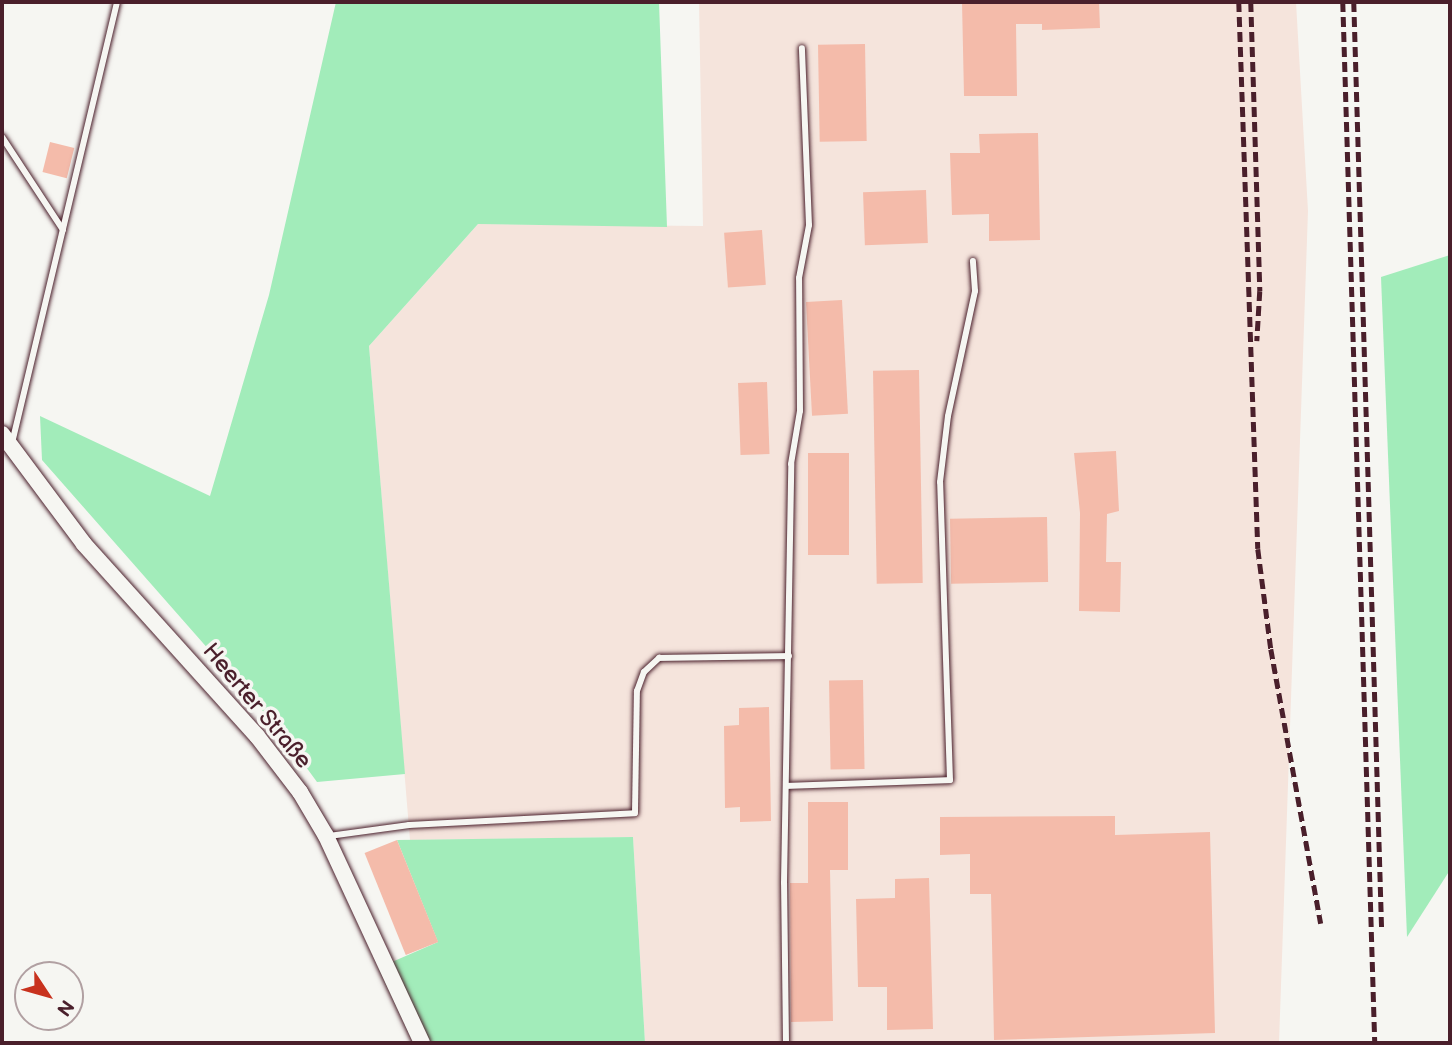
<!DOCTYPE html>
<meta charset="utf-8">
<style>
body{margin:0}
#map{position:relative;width:1452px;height:1045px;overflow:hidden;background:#f6f6f2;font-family:"Balsamiq Sans",sans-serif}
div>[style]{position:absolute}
.built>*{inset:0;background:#f5e4dc}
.green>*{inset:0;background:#a2ecba}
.building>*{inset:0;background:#f4bbaa;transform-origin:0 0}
.roads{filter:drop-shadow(0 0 2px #4a1f2b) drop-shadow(0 0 2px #4a1f2b)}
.service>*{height:6px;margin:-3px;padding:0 3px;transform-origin:3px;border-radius:3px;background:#f6f6f2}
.secondary>*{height:16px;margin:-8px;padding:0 8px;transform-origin:8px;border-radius:8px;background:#f6f6f2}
.rail>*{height:4.5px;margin-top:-2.25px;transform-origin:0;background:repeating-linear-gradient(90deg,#4a1f2b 0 10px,transparent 0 15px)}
span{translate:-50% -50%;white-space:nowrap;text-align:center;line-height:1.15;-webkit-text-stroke:7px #f6f6f2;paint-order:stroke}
.street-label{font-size:23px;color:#4a1f2b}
.frame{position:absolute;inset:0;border:4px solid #4a1f2b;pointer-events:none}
.north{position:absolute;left:14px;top:961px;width:70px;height:70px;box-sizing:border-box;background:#f6f6f2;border:2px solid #b1a0a2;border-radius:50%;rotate:126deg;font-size:19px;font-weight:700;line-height:28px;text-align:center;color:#4a1f2b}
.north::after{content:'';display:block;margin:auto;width:24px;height:32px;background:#c8321e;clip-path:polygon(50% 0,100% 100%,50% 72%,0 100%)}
</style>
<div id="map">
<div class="built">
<div style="clip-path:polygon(699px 2px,1296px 2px,1308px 211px,1279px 1043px,645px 1043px,633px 837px,410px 840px,369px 346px,478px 224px,703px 226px)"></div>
</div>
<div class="green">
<div style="clip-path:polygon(336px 2px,659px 2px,667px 227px,478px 224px,369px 346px,405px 774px,317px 782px,276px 726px,42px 460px,40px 416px,210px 496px,269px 295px)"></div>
<div style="clip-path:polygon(1450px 255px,1450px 870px,1407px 937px,1381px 277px)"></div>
<div style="clip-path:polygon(633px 837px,645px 1043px,413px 1043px,378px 968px,438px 942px,397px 840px)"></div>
</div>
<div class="building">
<div style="clip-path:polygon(962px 2px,1099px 2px,1100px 28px,1042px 30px,1042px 24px,1016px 24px,1017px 96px,964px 96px)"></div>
<div style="left:865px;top:44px;width:97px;height:47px;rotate:89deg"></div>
<div style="clip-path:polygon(1038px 133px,1040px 240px,989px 241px,989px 214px,952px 215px,950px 153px,980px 153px,979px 134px)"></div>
<div style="left:50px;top:142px;width:25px;height:31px;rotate:14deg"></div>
<div style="left:926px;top:190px;width:53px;height:63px;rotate:88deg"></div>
<div style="left:762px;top:230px;width:55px;height:38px;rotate:86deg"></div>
<div style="left:842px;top:300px;width:114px;height:36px;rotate:87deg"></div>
<div style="left:919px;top:370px;width:213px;height:46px;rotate:89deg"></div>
<div style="left:767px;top:382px;width:72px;height:29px;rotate:88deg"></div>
<div style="clip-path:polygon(1116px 451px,1119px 511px,1107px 514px,1106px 562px,1121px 562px,1120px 612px,1079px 611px,1080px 513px,1074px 453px)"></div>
<div style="left:808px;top:453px;width:41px;height:102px"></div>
<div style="left:1047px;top:517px;width:65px;height:97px;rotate:89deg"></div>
<div style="left:863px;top:680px;width:89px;height:34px;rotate:89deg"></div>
<div style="clip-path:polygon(769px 707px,771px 821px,740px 822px,740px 807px,725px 808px,724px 726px,739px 725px,739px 708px)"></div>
<div style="clip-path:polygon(808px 802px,848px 802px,848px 870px,830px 870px,833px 1021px,791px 1022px,790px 883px,808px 883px)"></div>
<div style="clip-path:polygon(1115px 816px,1115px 835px,1210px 832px,1215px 1033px,994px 1040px,991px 894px,970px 894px,970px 854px,940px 855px,940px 817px)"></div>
<div style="left:397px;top:840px;width:110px;height:35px;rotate:68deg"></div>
<div style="clip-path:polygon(929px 878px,933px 1029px,887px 1030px,887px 987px,858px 987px,856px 899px,895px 898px,895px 879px)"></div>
</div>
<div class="roads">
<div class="service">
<div style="left:2px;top:137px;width:111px;rotate:56.7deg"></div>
<div style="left:12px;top:443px;width:453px;rotate:-76.6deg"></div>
<div style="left:788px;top:786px;width:162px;rotate:-2.1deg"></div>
<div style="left:950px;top:780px;width:298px;rotate:-91.9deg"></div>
<div style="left:940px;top:482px;width:66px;rotate:-83.1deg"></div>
<div style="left:948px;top:416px;width:128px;rotate:-77.8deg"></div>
<div style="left:975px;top:291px;width:30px;rotate:-94deg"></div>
<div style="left:329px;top:836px;width:81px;rotate:-7.8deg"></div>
<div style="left:409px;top:825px;width:226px;rotate:-3deg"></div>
<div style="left:635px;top:813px;width:122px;rotate:-89.1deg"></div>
<div style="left:637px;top:691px;width:20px;rotate:-70deg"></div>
<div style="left:644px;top:672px;width:21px;rotate:-43deg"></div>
<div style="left:659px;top:658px;width:130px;rotate:-0.9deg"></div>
<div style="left:786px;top:1043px;width:160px;rotate:-90.7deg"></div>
<div style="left:784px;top:883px;width:419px;rotate:-89deg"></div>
<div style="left:791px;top:464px;width:54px;rotate:-80.4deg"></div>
<div style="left:800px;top:411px;width:133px;rotate:-90.4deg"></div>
<div style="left:799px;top:278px;width:54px;rotate:-79.3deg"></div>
<div style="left:809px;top:225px;width:177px;rotate:-92.3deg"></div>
</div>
<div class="secondary">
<div style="left:2px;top:434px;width:137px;rotate:53.3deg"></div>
<div style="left:84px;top:544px;width:258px;rotate:48deg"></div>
<div style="left:257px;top:736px;width:71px;rotate:52.5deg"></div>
<div style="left:300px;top:792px;width:51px;rotate:59.4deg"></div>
<div style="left:326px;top:836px;width:228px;rotate:65.1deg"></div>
</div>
</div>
<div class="rail">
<div style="left:1239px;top:2px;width:547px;rotate:88.01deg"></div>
<div style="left:1258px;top:549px;width:101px;rotate:82.6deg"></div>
<div style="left:1271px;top:649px;width:279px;rotate:79.7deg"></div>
<div style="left:1251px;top:2px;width:289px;rotate:88.2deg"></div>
<div style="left:1260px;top:291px;width:50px;rotate:93.4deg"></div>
<div style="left:1343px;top:2px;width:1041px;rotate:88.24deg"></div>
<div style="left:1354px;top:2px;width:930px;rotate:88.28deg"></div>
</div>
<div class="street-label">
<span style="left:257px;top:706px;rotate:50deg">Heerter Straße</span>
</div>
<div class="frame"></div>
<div class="north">N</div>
</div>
